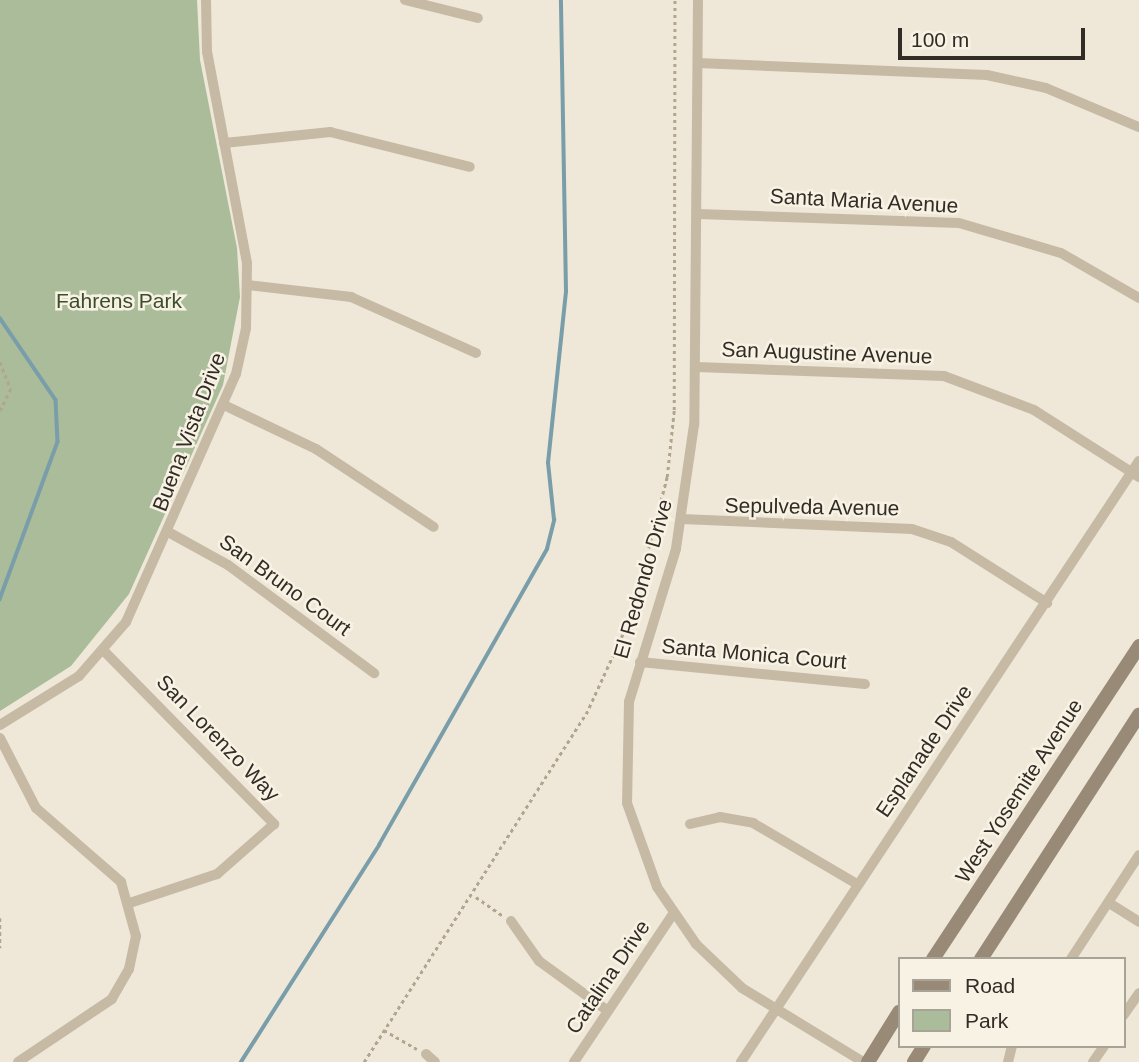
<!DOCTYPE html>
<style>
body{margin:0}
#map{position:relative;width:1139px;height:1062px;overflow:hidden;background:#efe8d8;font-family:Arial,sans-serif}
div>[style]{position:absolute}
.green>*{inset:0;background:#aabc99}
.stream>*{height:3.5px;margin:-1.75px;padding:0 1.75px;transform-origin:1.75px;border-radius:1.75px;background:#799eaa}
.path>*{height:2.5px;margin-top:-1.25px;transform-origin:0;background:repeating-linear-gradient(90deg,#b1a58f 0 3.5px,transparent 0 7px)}
.minor>*{height:10px;margin:-5px;padding:0 5px;transform-origin:5px;border-radius:5px;background:#c6baa5}
.secondary>*{height:14px;margin:-7px;padding:0 7px;transform-origin:7px;border-radius:7px;background:#998a77}
span{translate:-50% -50%;white-space:nowrap;text-align:center;line-height:1.15;-webkit-text-stroke:5px #f7f2e3;paint-order:stroke}
.street-label{font-size:21px;color:#322c26}
.park-label{font-size:21px;color:#3b4e2b}
.legend{position:absolute;left:898px;top:957px;width:228px;height:91px;box-sizing:border-box;background:#f7f2e3;border:2px solid #a8a397;margin:0;padding:9px 12px;list-style:none;font-size:21px;color:#322c26}
.legend li{display:flex;align-items:center;gap:14px;height:35px}
.legend b{width:35px;border:2px solid #a8a397}
.scale{position:absolute;left:898px;top:28px;width:187px;height:32px;box-sizing:border-box;border:4px solid #322c26;border-top:0;padding-left:9px;font-size:21px;line-height:24px;white-space:nowrap;color:#322c26;-webkit-text-stroke:5px #f7f2e3;paint-order:stroke}
</style>
<div id="map">
<div class="green">
<div style="clip-path:polygon(0 0,197px 0,200px 60px,237px 248px,240px 297px,223px 385px,129px 594px,71px 666px,0 711px)"></div>
</div>
<div class="stream">
<div style="left:0;top:318px;width:99px;rotate:55.7deg"></div>
<div style="left:56px;top:400px;width:42px;rotate:87.3deg"></div>
<div style="left:58px;top:442px;width:168px;rotate:110.2deg"></div>
<div style="left:241px;top:1062px;width:257px;rotate:-57.5deg"></div>
<div style="left:379px;top:845px;width:340px;rotate:-60.4deg"></div>
<div style="left:547px;top:549px;width:30px;rotate:-76deg"></div>
<div style="left:554px;top:520px;width:57px;rotate:-96deg"></div>
<div style="left:548px;top:463px;width:172px;rotate:-84deg"></div>
<div style="left:566px;top:292px;width:292px;rotate:-91deg"></div>
</div>
<div class="path">
<div style="left:0;top:362px;width:29px;rotate:68deg"></div>
<div style="left:11px;top:389px;width:25px;rotate:116deg"></div>
<div style="left:476px;top:897px;width:32px;rotate:35deg"></div>
<div style="left:0;top:918px;width:30px;rotate:90deg"></div>
<div style="left:384px;top:1030px;width:38px;rotate:30deg"></div>
<div style="left:364px;top:1062px;width:413px;rotate:-57.5deg"></div>
<div style="left:586px;top:714px;width:108px;rotate:-65.3deg"></div>
<div style="left:631px;top:616px;width:144px;rotate:-75.5deg"></div>
<div style="left:667px;top:477px;width:67px;rotate:-84deg"></div>
<div style="left:674px;top:410px;width:410px;rotate:-89.9deg"></div>
</div>
<div class="minor">
<div style="left:405px;top:0;width:75px;rotate:13.9deg"></div>
<div style="left:698px;top:0;width:425px;rotate:90.5deg"></div>
<div style="left:694px;top:425px;width:125px;rotate:98.3deg"></div>
<div style="left:676px;top:549px;width:160px;rotate:107.1deg"></div>
<div style="left:629px;top:702px;width:101px;rotate:91.1deg"></div>
<div style="left:627px;top:803px;width:89px;rotate:70.3deg"></div>
<div style="left:657px;top:887px;width:69px;rotate:55.6deg"></div>
<div style="left:696px;top:944px;width:64px;rotate:43.7deg"></div>
<div style="left:742px;top:988px;width:142px;rotate:31.4deg"></div>
<div style="left:698px;top:63px;width:289px;rotate:2.4deg"></div>
<div style="left:987px;top:75px;width:60px;rotate:12.4deg"></div>
<div style="left:1046px;top:88px;width:101px;rotate:22.8deg"></div>
<div style="left:224px;top:143px;width:107px;rotate:-5.9deg"></div>
<div style="left:330px;top:132px;width:144px;rotate:14deg"></div>
<div style="left:698px;top:214px;width:261px;rotate:2deg"></div>
<div style="left:959px;top:223px;width:106px;rotate:16.4deg"></div>
<div style="left:1061px;top:253px;width:90px;rotate:30deg"></div>
<div style="left:248px;top:285px;width:104px;rotate:6.6deg"></div>
<div style="left:351px;top:297px;width:137px;rotate:24.1deg"></div>
<div style="left:697px;top:367px;width:247px;rotate:2.1deg"></div>
<div style="left:944px;top:376px;width:96px;rotate:20.7deg"></div>
<div style="left:1034px;top:410px;width:125px;rotate:32.5deg"></div>
<div style="left:224px;top:405px;width:102px;rotate:25.6deg"></div>
<div style="left:316px;top:449px;width:141px;rotate:33.5deg"></div>
<div style="left:682px;top:519px;width:230px;rotate:2.5deg"></div>
<div style="left:912px;top:529px;width:41px;rotate:18.4deg"></div>
<div style="left:951px;top:542px;width:114px;rotate:32.4deg"></div>
<div style="left:170px;top:533px;width:66px;rotate:28.9deg"></div>
<div style="left:228px;top:565px;width:182px;rotate:36.5deg"></div>
<div style="left:104px;top:651px;width:243px;rotate:45.5deg"></div>
<div style="left:274px;top:824px;width:76px;rotate:138.7deg"></div>
<div style="left:217px;top:874px;width:92px;rotate:161.6deg"></div>
<div style="left:640px;top:662px;width:226px;rotate:5.6deg"></div>
<div style="left:0;top:725px;width:93px;rotate:-31.8deg"></div>
<div style="left:79px;top:676px;width:72px;rotate:-49deg"></div>
<div style="left:126px;top:622px;width:271px;rotate:-66.1deg"></div>
<div style="left:236px;top:374px;width:47px;rotate:-77.7deg"></div>
<div style="left:246px;top:328px;width:65px;rotate:-89.1deg"></div>
<div style="left:247px;top:263px;width:215px;rotate:-100.7deg"></div>
<div style="left:207px;top:52px;width:52px;rotate:-91.1deg"></div>
<div style="left:0;top:738px;width:79px;rotate:62.8deg"></div>
<div style="left:36px;top:808px;width:113px;rotate:41deg"></div>
<div style="left:121px;top:882px;width:56px;rotate:74.5deg"></div>
<div style="left:136px;top:936px;width:34px;rotate:102deg"></div>
<div style="left:129px;top:969px;width:34px;rotate:120deg"></div>
<div style="left:112px;top:999px;width:113px;rotate:146.2deg"></div>
<div style="left:690px;top:824px;width:31px;rotate:-13deg"></div>
<div style="left:720px;top:817px;width:34px;rotate:10deg"></div>
<div style="left:753px;top:823px;width:121px;rotate:30.4deg"></div>
<div style="left:1109px;top:903px;width:36px;rotate:32deg"></div>
<div style="left:511px;top:921px;width:49px;rotate:55deg"></div>
<div style="left:539px;top:961px;width:85px;rotate:35.9deg"></div>
<div style="left:1071px;top:959px;width:124px;rotate:-56.8deg"></div>
<div style="left:1123px;top:1016px;width:28px;rotate:-55deg"></div>
<div style="left:426px;top:1054px;width:12px;rotate:42deg"></div>
<div style="left:574px;top:1062px;width:178px;rotate:-56.2deg"></div>
<div style="left:741px;top:1062px;width:721px;rotate:-56.49deg"></div>
<div style="left:1008px;top:1062px;width:16px;rotate:-76deg"></div>
<div style="left:1093px;top:1062px;width:19px;rotate:-55deg"></div>
</div>
<div class="secondary">
<div style="left:933px;top:959px;width:375px;rotate:-56.6deg"></div>
<div style="left:981px;top:959px;width:291px;rotate:-57.1deg"></div>
<div style="left:868px;top:1062px;width:59px;rotate:-58.2deg"></div>
<div style="left:914px;top:1062px;width:19px;rotate:-58deg"></div>
</div>
<div class="street-label">
<span style="left:864px;top:201px;rotate:3deg">Santa Maria Avenue</span>
<span style="left:827px;top:353px;rotate:2deg">San Augustine Avenue</span>
<span style="left:189px;top:432px;rotate:-69deg">Buena Vista Drive</span>
<span style="left:812px;top:507px;rotate:1deg">Sepulveda Avenue</span>
<span style="left:643px;top:579px;rotate:-74deg">El Redondo Drive</span>
<span style="left:285px;top:585px;rotate:36deg">San Bruno Court</span>
<span style="left:754px;top:654px;rotate:5deg">Santa Monica Court</span>
<span style="left:218px;top:738px;rotate:46deg">San Lorenzo Way</span>
<span style="left:924px;top:751px;rotate:-56deg">Esplanade Drive</span>
<span style="left:1019px;top:791px;rotate:-57deg">West Yosemite Avenue</span>
<span style="left:608px;top:977px;rotate:-56deg">Catalina Drive</span>
</div>
<div class="park-label">
<span style="left:119px;top:301px">Fahrens Park</span>
</div>
<ul class="legend">
<li><b style="height:9px;background:#998a77"></b>Road</li>
<li><b style="height:19px;background:#aabc99"></b>Park</li>
</ul>
<div class="scale">100 m</div>
</div>
